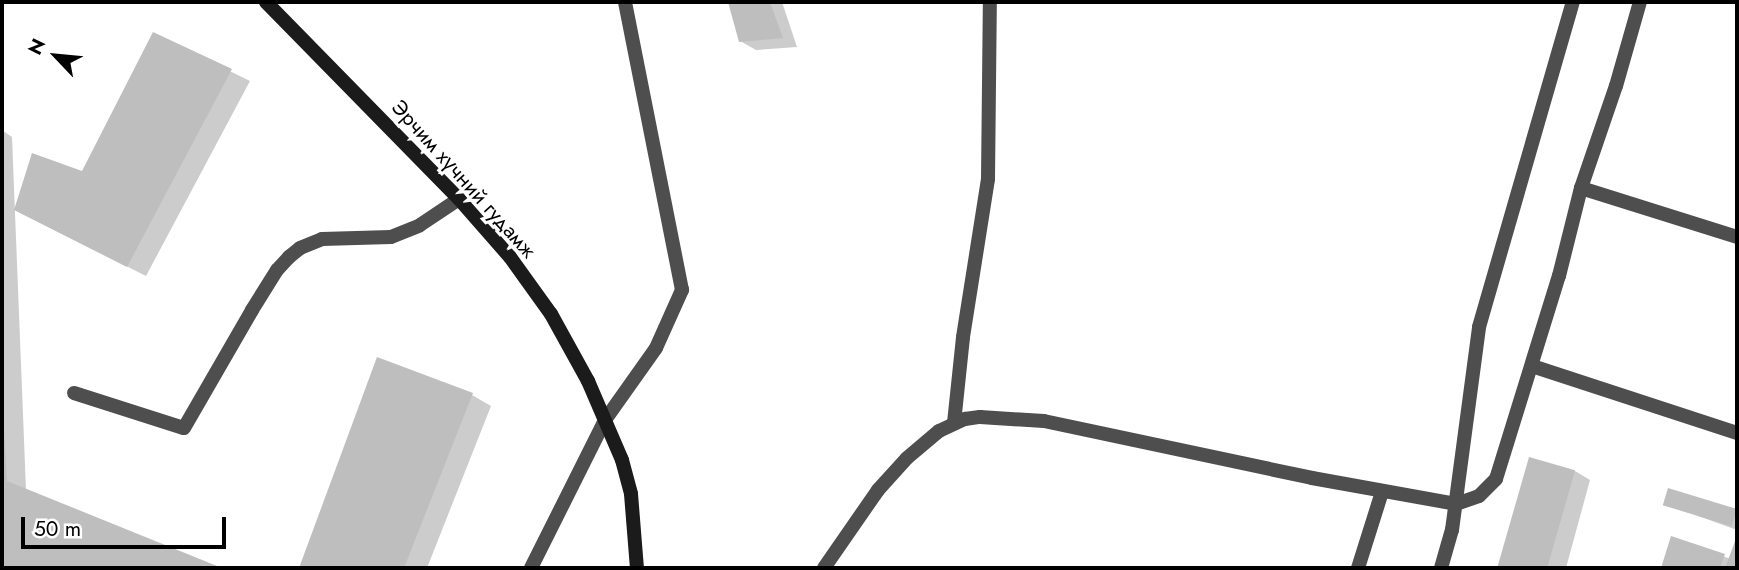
<!DOCTYPE html>
<meta charset="utf-8">
<style>
body{margin:0}
#map{position:relative;width:1739px;height:570px;overflow:hidden;background:#fff;font-family:Jost,sans-serif}
div>[style]{position:absolute}
.shadow>*{inset:0;background:#0003}
.building>*{inset:0;background:#bebebe;transform-origin:0 0}
.lane>*{height:14px;margin:-7px;padding:0 7px;transform-origin:7px;border-radius:7px;background:#4e4e4e}
.street>*{height:14px;margin:-7px;padding:0 7px;transform-origin:7px;border-radius:7px;background:#4e4e4e}
.secondary>*{height:14px;margin:-7px;padding:0 7px;transform-origin:7px;border-radius:7px;background:#1b1b1b}
span{translate:-50% -50%;white-space:nowrap;text-align:center;line-height:1.15;-webkit-text-stroke:6px #fff;paint-order:stroke}
.street-label{font-size:21px;color:#000}
.frame{position:absolute;inset:0;border:4px solid #000;pointer-events:none}
.north{position:absolute;left:21px;top:21px;width:70px;height:70px;-webkit-text-stroke:5px #fff;paint-order:stroke;rotate:296deg;font-size:19px;font-weight:700;line-height:28px;text-align:center;color:#000}
.north::after{content:'';display:block;margin:auto;width:24px;height:32px;background:#000;clip-path:polygon(50% 0,100% 100%,50% 72%,0 100%)}
.scale{position:absolute;left:21px;top:517px;width:205px;height:32px;box-sizing:border-box;border:4px solid #000;border-top:0;padding-left:9px;font-size:21px;line-height:24px;white-space:nowrap;color:#000;-webkit-text-stroke:5px #fff;paint-order:stroke}
</style>
<div id="map">
<div class="shadow">
<div style="clip-path:polygon(730px 2px,782px 2px,797px 47px,756px 50px,740px 41px)"></div>
<div style="clip-path:polygon(154px 34px,250px 81px,146px 276px,35px 220px,83px 174px)"></div>
<div style="clip-path:polygon(2px 130px,12px 137px,26px 490px,218px 568px,2px 568px)"></div>
<div style="clip-path:polygon(378px 360px,472px 395px,491px 406px,427px 568px,301px 568px)"></div>
<div style="clip-path:polygon(1530px 459px,1575px 471px,1590px 480px,1566px 568px,1500px 568px)"></div>
<div style="clip-path:polygon(1669px 490px,1737px 511px,1737px 530px,1665px 504px)"></div>
<div style="clip-path:polygon(1672px 538px,1731px 559px,1737px 540px,1737px 568px,1662px 568px)"></div>
</div>
<div class="building">
<div style="clip-path:polygon(728px 2px,770px 2px,783px 38px,739px 42px)"></div>
<div style="clip-path:polygon(153px 32px,232px 69px,127px 267px,14px 210px,32px 153px,82px 171px)"></div>
<div style="clip-path:polygon(377px 357px,473px 393px,404px 568px,299px 568px)"></div>
<div style="clip-path:polygon(2px 395px,7px 481px,222px 568px,2px 568px)"></div>
<div style="left:1529px;top:457px;width:48px;height:115px;rotate:16deg"></div>
<div style="left:1668px;top:488px;width:72px;height:18px;rotate:17deg"></div>
<div style="clip-path:polygon(1671px 536px,1725px 554px,1720px 568px,1661px 568px)"></div>
<div style="clip-path:polygon(1737px 536px,1737px 568px,1725px 568px)"></div>
</div>
<div class="lane">
<div style="left:1581px;top:188px;width:164px;rotate:17.4deg"></div>
<div style="left:1532px;top:366px;width:216px;rotate:18.1deg"></div>
<div style="left:74px;top:393px;width:115px;rotate:17.7deg"></div>
<div style="left:184px;top:428px;width:136px;rotate:-60deg"></div>
<div style="left:252px;top:310px;width:47px;rotate:-58deg"></div>
<div style="left:277px;top:270px;width:18px;rotate:-47deg"></div>
<div style="left:289px;top:257px;width:14px;rotate:-39deg"></div>
<div style="left:300px;top:248px;width:24px;rotate:-22deg"></div>
<div style="left:322px;top:239px;width:69px;rotate:-1.7deg"></div>
<div style="left:391px;top:237px;width:31px;rotate:-22deg"></div>
<div style="left:420px;top:225px;width:47px;rotate:-33.7deg"></div>
<div style="left:605px;top:420px;width:88px;rotate:-54.7deg"></div>
<div style="left:656px;top:348px;width:64px;rotate:-65.9deg"></div>
<div style="left:682px;top:290px;width:294px;rotate:-101.2deg"></div>
<div style="left:1456px;top:504px;width:24px;rotate:-19deg"></div>
<div style="left:1479px;top:496px;width:24px;rotate:-45deg"></div>
<div style="left:1496px;top:479px;width:213px;rotate:-72.8deg"></div>
<div style="left:1559px;top:276px;width:91px;rotate:-76deg"></div>
<div style="left:1581px;top:188px;width:108px;rotate:-71.1deg"></div>
<div style="left:1616px;top:86px;width:87px;rotate:-74.1deg"></div>
<div style="left:1358px;top:568px;width:80px;rotate:-72.5deg"></div>
</div>
<div class="street">
<div style="left:954px;top:423px;width:86px;rotate:-84deg"></div>
<div style="left:963px;top:337px;width:160px;rotate:-81deg"></div>
<div style="left:988px;top:179px;width:177px;rotate:-89.4deg"></div>
<div style="left:531px;top:568px;width:165px;rotate:-63.4deg"></div>
<div style="left:824px;top:568px;width:95px;rotate:-55.3deg"></div>
<div style="left:878px;top:490px;width:43px;rotate:-47.8deg"></div>
<div style="left:907px;top:458px;width:42px;rotate:-40.2deg"></div>
<div style="left:939px;top:431px;width:29px;rotate:-25deg"></div>
<div style="left:965px;top:419px;width:15px;rotate:-8deg"></div>
<div style="left:980px;top:417px;width:64px;rotate:3.6deg"></div>
<div style="left:1044px;top:421px;width:274px;rotate:12deg"></div>
<div style="left:1312px;top:478px;width:146px;rotate:10.2deg"></div>
<div style="left:1441px;top:568px;width:40px;rotate:-74deg"></div>
<div style="left:1452px;top:530px;width:205px;rotate:-82.4deg"></div>
<div style="left:1479px;top:327px;width:338px;rotate:-73.9deg"></div>
</div>
<div class="secondary">
<div style="left:266px;top:2px;width:276px;rotate:45.6deg"></div>
<div style="left:459px;top:199px;width:77px;rotate:48.7deg"></div>
<div style="left:510px;top:257px;width:70px;rotate:54.3deg"></div>
<div style="left:551px;top:314px;width:77px;rotate:61.1deg"></div>
<div style="left:588px;top:381px;width:86px;rotate:66.7deg"></div>
<div style="left:622px;top:460px;width:35px;rotate:75deg"></div>
<div style="left:631px;top:494px;width:74px;rotate:85.4deg"></div>
</div>
<div class="street-label">
<span style="left:464px;top:179px;rotate:48deg">Эрчим хүчний гудамж</span>
</div>
<div class="frame"></div>
<div class="north">N</div>
<div class="scale">50 m</div>
</div>
